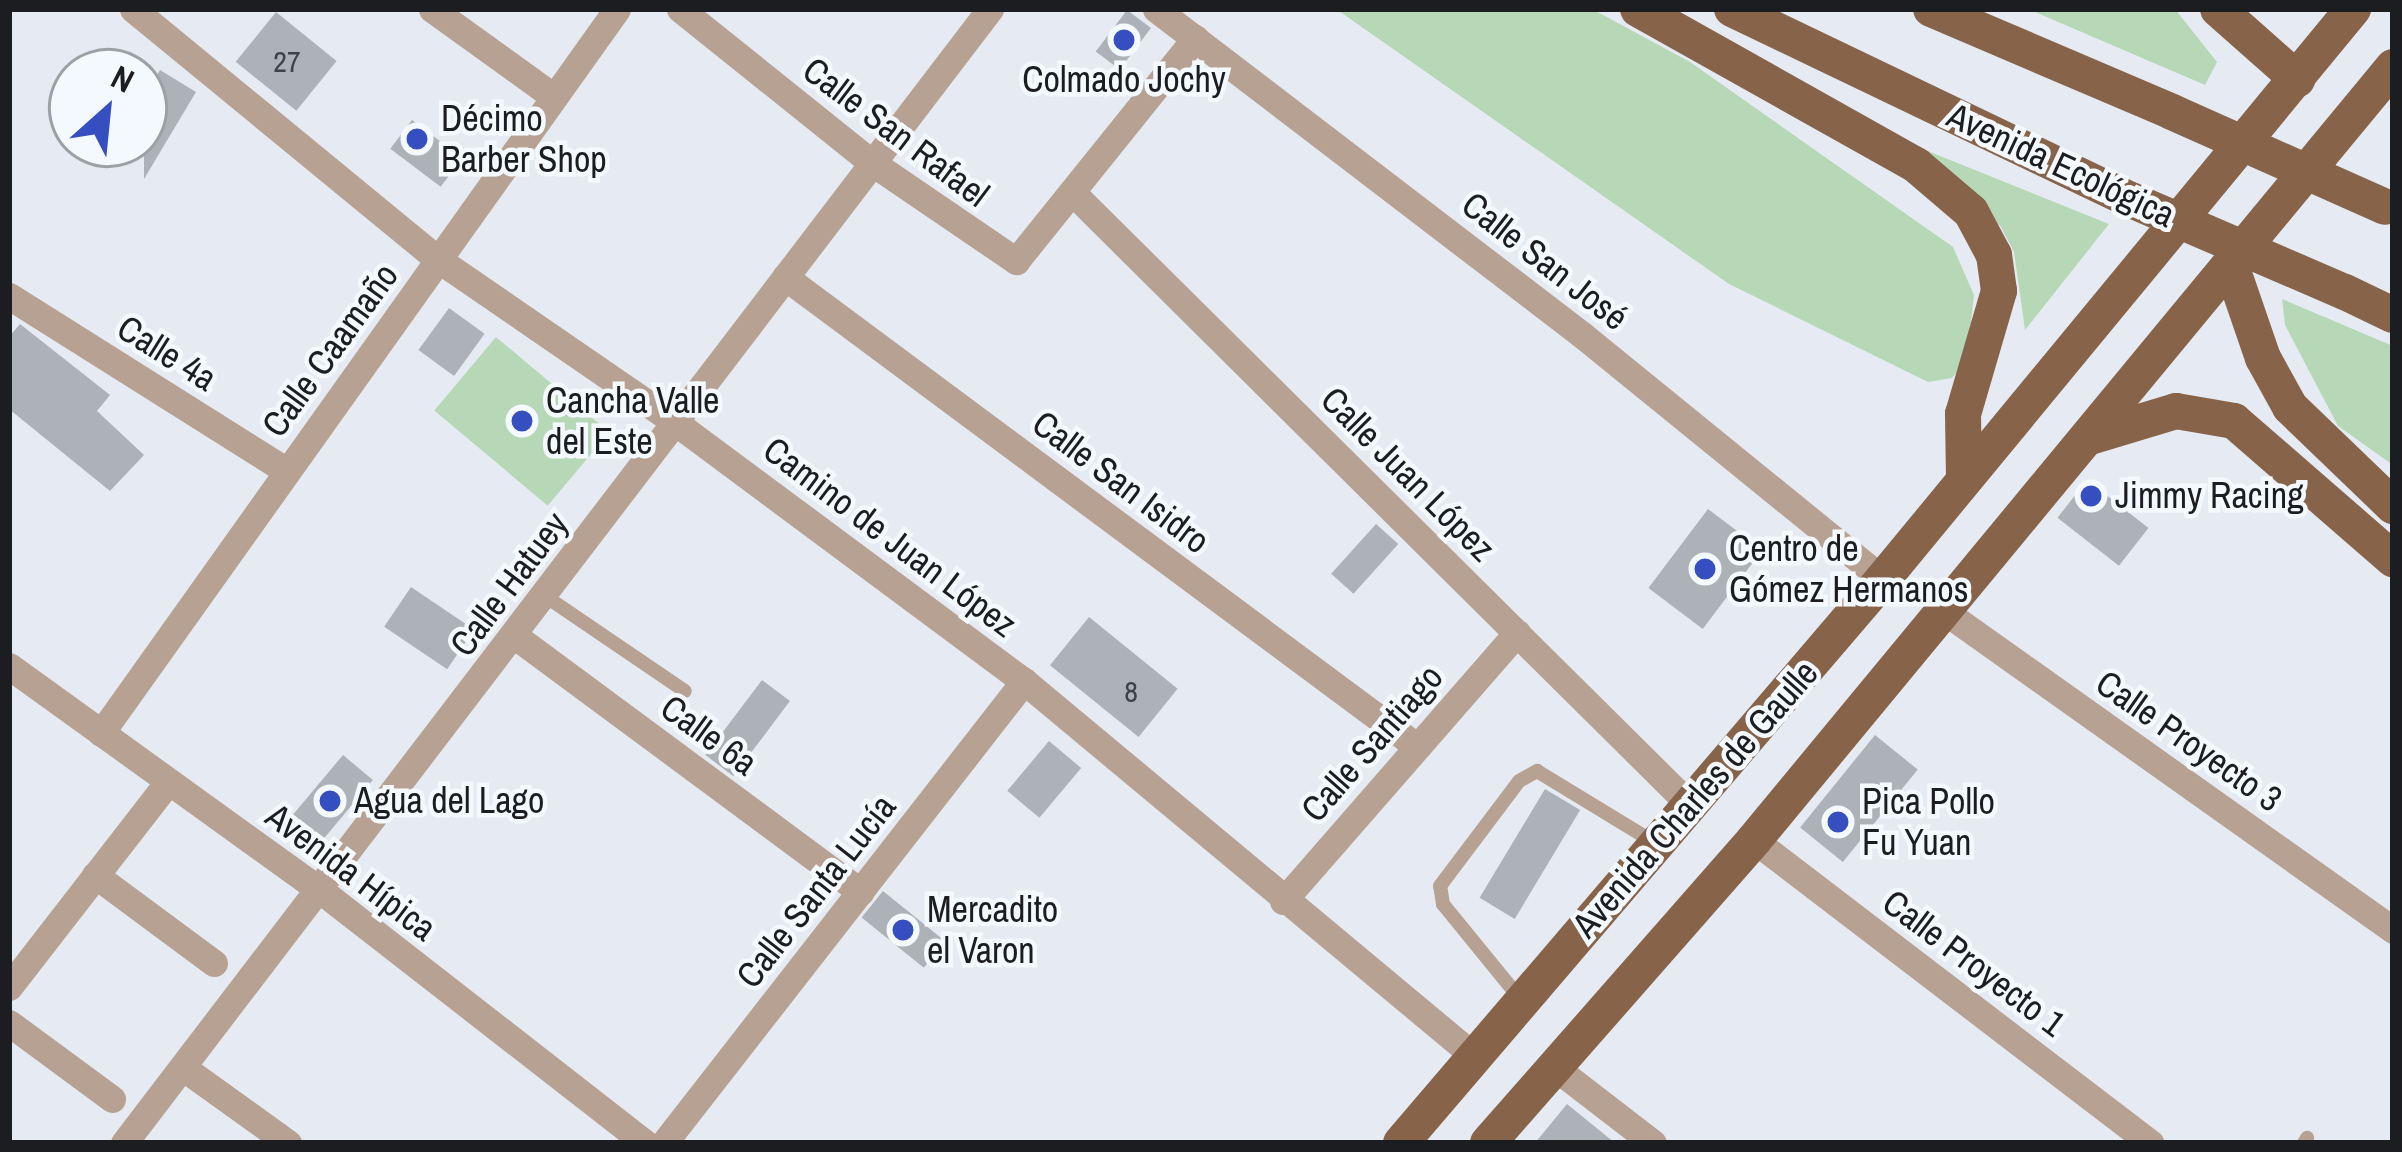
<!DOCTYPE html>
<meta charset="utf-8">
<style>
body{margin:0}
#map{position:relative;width:2402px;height:1152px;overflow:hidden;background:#e6ebf3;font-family:"Archivo Narrow",sans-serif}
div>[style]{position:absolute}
.green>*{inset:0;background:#b7d8b7;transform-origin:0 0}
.building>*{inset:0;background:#adb2b9;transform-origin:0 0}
.service>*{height:14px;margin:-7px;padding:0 7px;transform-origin:7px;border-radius:7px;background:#b6a192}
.minor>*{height:27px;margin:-13.5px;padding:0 13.5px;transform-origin:13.5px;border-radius:13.5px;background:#b6a192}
.primary>*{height:36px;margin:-18px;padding:0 18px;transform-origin:18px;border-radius:18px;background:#876349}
.primary-bridge>*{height:36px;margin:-18px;padding:0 18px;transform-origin:18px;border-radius:18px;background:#876349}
.dots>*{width:33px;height:33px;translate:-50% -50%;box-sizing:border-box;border:6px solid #f4f9ff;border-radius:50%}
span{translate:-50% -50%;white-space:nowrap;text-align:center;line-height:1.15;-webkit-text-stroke:9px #f4f9ff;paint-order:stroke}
.number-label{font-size:30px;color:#404246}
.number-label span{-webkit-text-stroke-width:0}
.poi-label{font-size:36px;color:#1b1d20}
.left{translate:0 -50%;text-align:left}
.street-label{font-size:36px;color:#1b1d20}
.frame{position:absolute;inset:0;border:12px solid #1b1d20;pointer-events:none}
.north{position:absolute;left:48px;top:48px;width:120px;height:120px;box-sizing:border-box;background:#f4f9ff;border:3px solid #9da1a6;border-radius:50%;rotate:27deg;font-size:33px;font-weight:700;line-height:48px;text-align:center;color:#1b1d20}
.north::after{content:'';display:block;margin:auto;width:42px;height:54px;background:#354fc0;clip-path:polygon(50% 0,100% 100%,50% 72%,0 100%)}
</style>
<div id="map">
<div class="green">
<div style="clip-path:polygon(1336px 9px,1592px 9px,1690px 62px,1953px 247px,1974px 295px,1967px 359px,1952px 378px,1928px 382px,1729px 284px)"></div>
<div style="clip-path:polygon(2028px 9px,2175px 9px,2217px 62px,2205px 85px)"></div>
<div style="clip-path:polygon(1863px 125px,2109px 224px,2025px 330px,2014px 252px,2001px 227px,1970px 195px)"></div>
<div style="clip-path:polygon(2282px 299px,2393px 346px,2393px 465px,2338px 426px,2285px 325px)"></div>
<div style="left:496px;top:337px;width:148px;height:96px;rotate:40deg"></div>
</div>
<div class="building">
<div style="left:1127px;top:10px;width:30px;height:52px;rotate:37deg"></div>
<div style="left:276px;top:12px;width:78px;height:64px;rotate:39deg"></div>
<div style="clip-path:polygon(160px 70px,196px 92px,144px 179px,144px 96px)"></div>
<div style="left:412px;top:120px;width:63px;height:36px;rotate:37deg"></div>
<div style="left:449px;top:308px;width:44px;height:52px;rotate:36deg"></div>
<div style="clip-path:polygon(20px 324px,110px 395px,97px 411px,144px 455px,110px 491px,9px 409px,9px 337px)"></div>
<div style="left:2087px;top:480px;width:78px;height:48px;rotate:38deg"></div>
<div style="left:1708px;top:509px;width:68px;height:99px;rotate:37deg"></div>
<div style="left:1376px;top:524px;width:30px;height:67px;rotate:42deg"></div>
<div style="left:411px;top:587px;width:76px;height:48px;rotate:34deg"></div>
<div style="left:1089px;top:617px;width:114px;height:62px;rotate:39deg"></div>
<div style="left:762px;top:680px;width:35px;height:94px;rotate:37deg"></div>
<div style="left:1875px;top:735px;width:55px;height:119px;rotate:39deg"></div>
<div style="left:1049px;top:741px;width:42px;height:65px;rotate:40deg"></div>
<div style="left:343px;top:755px;width:39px;height:87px;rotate:40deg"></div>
<div style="left:1545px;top:789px;width:41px;height:127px;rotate:31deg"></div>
<div style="left:883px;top:891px;width:80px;height:34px;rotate:39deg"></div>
<div style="clip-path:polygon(1567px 1104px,1615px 1143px,1535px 1143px)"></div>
</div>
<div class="service">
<div style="left:545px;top:596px;width:169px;rotate:34.2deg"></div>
<div style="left:1522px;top:1001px;width:125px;rotate:-129.2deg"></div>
<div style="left:1443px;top:904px;width:18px;rotate:-99deg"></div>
<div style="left:1440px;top:886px;width:131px;rotate:-53deg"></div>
<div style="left:1519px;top:781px;width:21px;rotate:-29deg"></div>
<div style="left:1537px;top:771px;width:137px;rotate:31.3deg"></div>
<div style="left:2304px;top:1143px;width:6px;rotate:-59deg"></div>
</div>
<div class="minor">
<div style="left:133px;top:9px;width:396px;rotate:39.4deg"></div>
<div style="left:439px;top:260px;width:288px;rotate:34.5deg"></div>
<div style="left:676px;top:423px;width:433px;rotate:36.6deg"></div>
<div style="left:1024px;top:681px;width:586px;rotate:39.81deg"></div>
<div style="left:432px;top:9px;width:150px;rotate:35.8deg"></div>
<div style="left:680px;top:9px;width:245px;rotate:38.7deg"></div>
<div style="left:871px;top:162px;width:176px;rotate:34.3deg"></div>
<div style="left:1016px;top:261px;width:286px;rotate:-51.2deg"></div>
<div style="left:1156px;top:9px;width:535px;rotate:37.41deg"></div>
<div style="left:1581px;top:334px;width:389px;rotate:39.1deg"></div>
<div style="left:1075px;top:195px;width:865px;rotate:44.77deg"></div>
<div style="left:785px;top:277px;width:785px;rotate:36.61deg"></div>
<div style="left:9px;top:296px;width:328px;rotate:32.2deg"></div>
<div style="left:1944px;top:611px;width:551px;rotate:35.39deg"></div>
<div style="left:515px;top:636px;width:430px;rotate:36.5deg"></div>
<div style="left:9px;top:666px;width:383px;rotate:35.8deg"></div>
<div style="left:320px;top:890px;width:412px;rotate:37.9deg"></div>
<div style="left:101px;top:733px;width:889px;rotate:-54.52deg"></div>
<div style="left:1754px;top:840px;width:499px;rotate:37.4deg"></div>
<div style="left:95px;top:875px;width:148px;rotate:36.5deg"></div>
<div style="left:1283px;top:901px;width:356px;rotate:-48.9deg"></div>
<div style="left:9px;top:987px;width:258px;rotate:-52.2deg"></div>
<div style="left:9px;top:1023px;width:128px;rotate:36.4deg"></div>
<div style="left:1553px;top:1066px;width:126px;rotate:37.6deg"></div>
<div style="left:185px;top:1069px;width:127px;rotate:35.7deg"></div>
<div style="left:124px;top:1143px;width:1427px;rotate:-52.63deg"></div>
<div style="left:664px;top:1143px;width:586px;rotate:-52.07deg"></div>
</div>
<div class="primary">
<div style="left:1638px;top:9px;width:319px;rotate:29.3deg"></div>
<div style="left:1916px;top:165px;width:72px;rotate:40.5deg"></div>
<div style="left:1971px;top:212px;width:49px;rotate:61.9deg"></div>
<div style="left:1994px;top:255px;width:36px;rotate:82deg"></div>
<div style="left:1999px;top:291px;width:128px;rotate:106.3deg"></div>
<div style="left:1963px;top:414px;width:63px;rotate:89.1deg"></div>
<div style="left:1732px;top:9px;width:442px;rotate:25.6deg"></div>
<div style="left:1931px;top:9px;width:262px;rotate:23.1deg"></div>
<div style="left:2218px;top:9px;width:106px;rotate:41.5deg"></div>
<div style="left:2232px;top:268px;width:95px;rotate:71deg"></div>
<div style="left:2263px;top:358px;width:56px;rotate:61.1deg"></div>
<div style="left:2290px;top:407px;width:143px;rotate:43.9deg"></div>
<div style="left:2345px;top:292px;width:53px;rotate:25.6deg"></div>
<div style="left:2090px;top:437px;width:90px;rotate:-16.8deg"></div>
<div style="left:2176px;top:411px;width:59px;rotate:9.8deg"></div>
<div style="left:2234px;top:421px;width:211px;rotate:41deg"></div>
<div style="left:1401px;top:1143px;width:742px;rotate:-49.48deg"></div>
<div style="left:1883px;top:579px;width:739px;rotate:-50.49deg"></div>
<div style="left:1488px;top:1143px;width:403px;rotate:-48.7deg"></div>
<div style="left:1754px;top:840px;width:1003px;rotate:-50.42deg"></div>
</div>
<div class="primary-bridge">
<div style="left:2172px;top:112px;width:233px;rotate:24deg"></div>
<div style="left:2131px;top:200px;width:233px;rotate:23.3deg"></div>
</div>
<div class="dots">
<div style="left:1124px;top:40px;background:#354fc0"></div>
<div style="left:417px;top:139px;background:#354fc0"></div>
<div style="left:522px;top:421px;background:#354fc0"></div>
<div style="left:2091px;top:496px;background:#354fc0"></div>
<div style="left:1705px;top:569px;background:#354fc0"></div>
<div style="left:330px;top:801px;background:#354fc0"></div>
<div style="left:1838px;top:822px;background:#354fc0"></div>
<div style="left:903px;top:930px;background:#354fc0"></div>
</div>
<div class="number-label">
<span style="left:287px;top:61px">27</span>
<span style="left:1131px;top:691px">8</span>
</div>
<div class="poi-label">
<span style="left:1124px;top:80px">Colmado Jochy</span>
<span class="left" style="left:441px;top:139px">Décimo<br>Barber Shop</span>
<span class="left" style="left:546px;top:421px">Cancha Valle<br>del Este</span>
<span class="left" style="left:2115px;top:496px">Jimmy Racing</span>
<span class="left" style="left:1729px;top:569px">Centro de<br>Gómez Hermanos</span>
<span class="left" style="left:354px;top:801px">Agua del Lago</span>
<span class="left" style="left:1862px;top:822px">Pica Pollo<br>Fu Yuan</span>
<span class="left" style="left:927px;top:930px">Mercadito<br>el Varon</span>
</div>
<div class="street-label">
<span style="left:896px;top:132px;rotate:37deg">Calle San Rafael</span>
<span style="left:2061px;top:165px;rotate:25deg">Avenida Ecológica</span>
<span style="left:1545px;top:261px;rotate:38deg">Calle San José</span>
<span style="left:330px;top:350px;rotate:-54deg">Calle Caamaño</span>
<span style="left:167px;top:353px;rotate:32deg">Calle 4a</span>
<span style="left:1408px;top:474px;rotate:45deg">Calle Juan López</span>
<span style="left:1121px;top:482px;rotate:37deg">Calle San Isidro</span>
<span style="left:890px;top:537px;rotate:37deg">Camino de Juan López</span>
<span style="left:509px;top:584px;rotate:-53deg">Calle Hatuey</span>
<span style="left:709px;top:735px;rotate:36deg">Calle 6a</span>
<span style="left:2189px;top:741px;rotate:35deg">Calle Proyecto 3</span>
<span style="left:1372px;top:743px;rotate:-49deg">Calle Santiago</span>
<span style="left:1695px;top:799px;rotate:-49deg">Avenida Charles de Gaulle</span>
<span style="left:351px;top:872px;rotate:37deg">Avenida Hípica</span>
<span style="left:816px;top:891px;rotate:-52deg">Calle Santa Lucía</span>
<span style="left:1974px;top:963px;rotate:37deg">Calle Proyecto 1</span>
</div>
<div class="frame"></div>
<div class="north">N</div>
</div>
